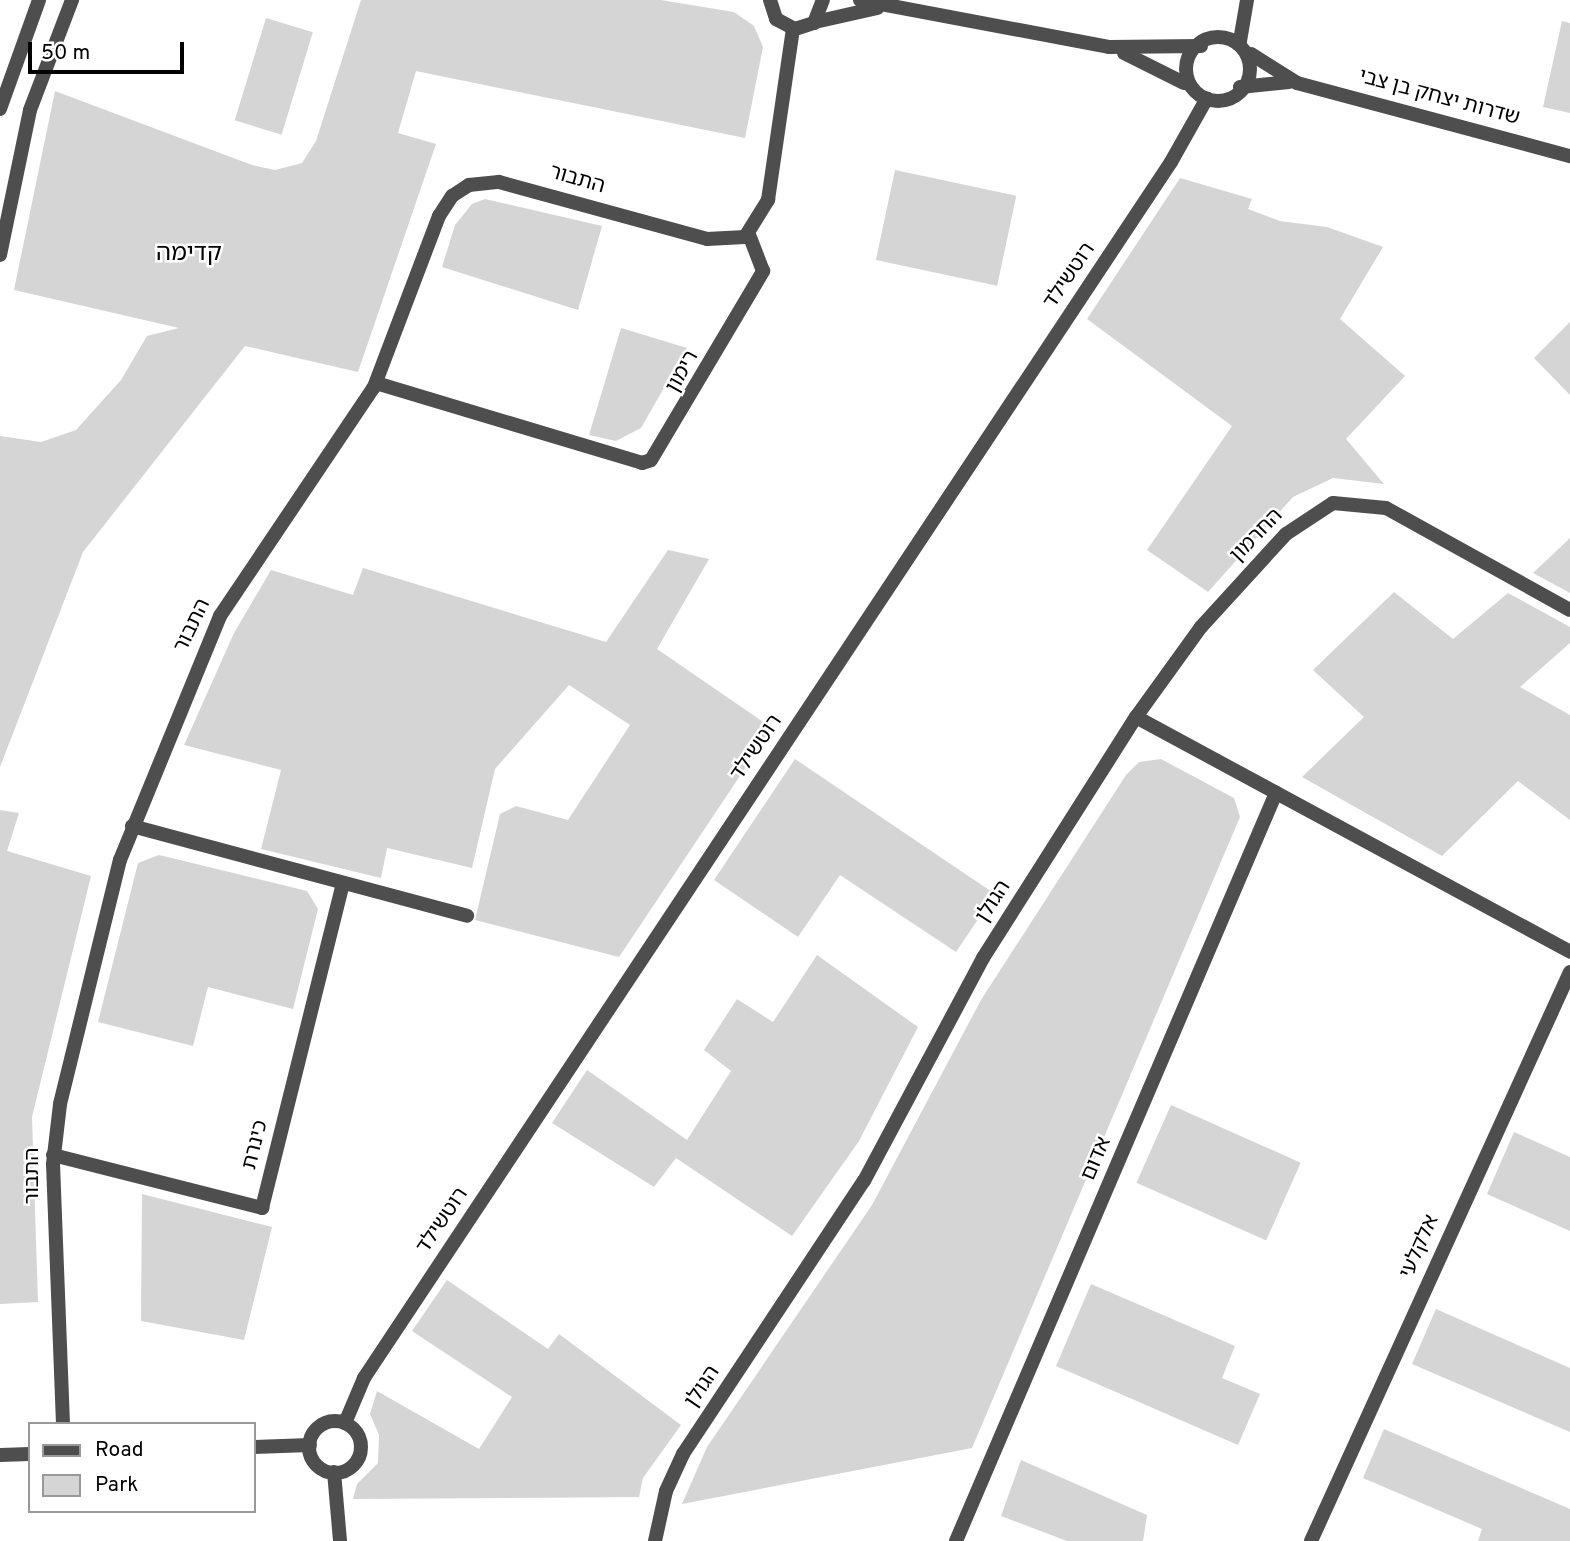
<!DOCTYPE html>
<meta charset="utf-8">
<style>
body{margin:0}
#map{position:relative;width:1570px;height:1541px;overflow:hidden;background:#fff;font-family:Overpass,"Noto Sans Hebrew",sans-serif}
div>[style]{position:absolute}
.green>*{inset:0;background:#d5d5d5;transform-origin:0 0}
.minor>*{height:14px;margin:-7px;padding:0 7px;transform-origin:7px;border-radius:7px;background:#4e4e4e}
.minor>.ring{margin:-7px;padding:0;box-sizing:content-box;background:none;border:14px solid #4e4e4e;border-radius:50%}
.tertiary>*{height:14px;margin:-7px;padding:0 7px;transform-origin:7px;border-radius:7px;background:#4e4e4e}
.tertiary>.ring{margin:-7px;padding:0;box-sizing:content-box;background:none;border:14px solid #4e4e4e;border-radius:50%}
span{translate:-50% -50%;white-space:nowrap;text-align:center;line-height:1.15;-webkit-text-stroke:5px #fff;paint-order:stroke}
.street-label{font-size:21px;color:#000}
.quarter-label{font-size:24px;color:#000}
.legend{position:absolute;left:28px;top:1422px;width:228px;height:91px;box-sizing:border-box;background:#fff;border:2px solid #999;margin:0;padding:9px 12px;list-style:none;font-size:21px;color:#000}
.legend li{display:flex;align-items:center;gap:14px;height:35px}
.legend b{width:35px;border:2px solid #999}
.scale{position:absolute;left:28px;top:42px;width:156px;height:32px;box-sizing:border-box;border:4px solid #000;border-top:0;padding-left:9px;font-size:21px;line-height:24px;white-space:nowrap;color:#000;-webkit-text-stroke:5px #fff;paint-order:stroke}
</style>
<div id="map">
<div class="green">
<div style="clip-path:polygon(361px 0,661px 0,734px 12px,754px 26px,763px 47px,745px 138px,416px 71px,398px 133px,436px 144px,358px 372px,245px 346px,83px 552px,0 767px,0 436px,41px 442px,76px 430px,121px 380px,147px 336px,179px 328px,14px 290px,55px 91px,252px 165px,275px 170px,302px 163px,316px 141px)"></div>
<div style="left:266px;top:18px;width:49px;height:107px;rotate:17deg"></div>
<div style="clip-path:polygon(1562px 21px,1570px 23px,1570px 113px,1543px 107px)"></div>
<div style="left:895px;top:170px;width:124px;height:92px;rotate:12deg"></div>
<div style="clip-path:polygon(1180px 178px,1252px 199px,1248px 209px,1280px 221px,1327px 227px,1383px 247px,1340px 319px,1405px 376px,1346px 439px,1384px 484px,1333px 478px,1293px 497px,1208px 592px,1147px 550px,1232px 426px,1087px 319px)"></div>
<div style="clip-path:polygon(485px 199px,602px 226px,578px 310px,442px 267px,455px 225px,472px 204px)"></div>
<div style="clip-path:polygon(1570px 322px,1570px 395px,1534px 358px)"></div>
<div style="clip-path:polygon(621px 328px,687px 348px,641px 428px,616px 441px,589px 435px)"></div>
<div style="clip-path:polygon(1570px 538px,1570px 593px,1533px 573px)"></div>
<div style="clip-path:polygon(668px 550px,709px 559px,657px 649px,772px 728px,619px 957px,475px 920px,500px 814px,516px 806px,568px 820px,630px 725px,569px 685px,495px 769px,472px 868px,387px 848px,381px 878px,261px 849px,281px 770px,184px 745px,234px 633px,271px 570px,353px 595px,363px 568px,606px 642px)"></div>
<div style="clip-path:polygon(1394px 592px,1453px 639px,1508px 593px,1570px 627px,1570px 643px,1520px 687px,1570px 715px,1570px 820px,1518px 781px,1442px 856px,1302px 777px,1364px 717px,1313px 670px)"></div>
<div style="clip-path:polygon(795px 759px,995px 894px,956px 952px,840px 875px,798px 937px,714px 880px)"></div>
<div style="clip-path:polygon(1161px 759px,1234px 798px,1240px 817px,972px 1448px,682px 1504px,707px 1447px,872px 1205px,981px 1000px,1126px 775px,1139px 762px)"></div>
<div style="clip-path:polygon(0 810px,19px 813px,7px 851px,91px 876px,32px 1117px,38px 1302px,0 1304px)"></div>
<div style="clip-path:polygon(159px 855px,307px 891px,318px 909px,293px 1009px,208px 987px,193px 1046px,98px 1022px,138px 863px)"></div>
<div style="clip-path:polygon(817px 955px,918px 1027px,859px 1141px,792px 1236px,676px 1158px,654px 1187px,552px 1123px,587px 1070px,687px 1140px,731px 1071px,704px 1050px,737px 999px,773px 1022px)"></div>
<div style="left:1171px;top:1105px;width:142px;height:85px;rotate:24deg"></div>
<div style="clip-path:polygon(1514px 1132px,1570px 1157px,1570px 1231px,1487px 1194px)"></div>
<div style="clip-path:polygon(142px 1194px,272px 1227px,244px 1340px,141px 1321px)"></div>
<div style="clip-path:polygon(447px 1280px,548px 1349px,559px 1334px,681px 1425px,643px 1478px,639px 1497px,353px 1499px,357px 1484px,378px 1463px,379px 1435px,370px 1414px,377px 1391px,479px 1449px,512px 1397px,412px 1331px)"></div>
<div style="clip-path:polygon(1091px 1284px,1235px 1346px,1222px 1378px,1260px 1394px,1238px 1445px,1056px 1366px)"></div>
<div style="clip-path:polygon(1436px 1309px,1570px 1368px,1570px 1432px,1412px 1364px)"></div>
<div style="clip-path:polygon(1384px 1429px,1570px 1509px,1570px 1541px,1478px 1541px,1482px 1529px,1363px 1478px)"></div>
<div style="clip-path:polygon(1021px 1460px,1147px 1515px,1143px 1541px,1067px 1541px,1001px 1516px)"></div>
</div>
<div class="minor">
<div style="left:1240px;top:41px;width:42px;rotate:-80.3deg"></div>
<div style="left:376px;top:383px;width:278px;rotate:16.7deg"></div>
<div style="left:642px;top:463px;width:9px;rotate:-18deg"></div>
<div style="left:651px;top:460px;width:220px;rotate:-59.3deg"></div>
<div style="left:763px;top:271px;width:40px;rotate:-111deg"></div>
<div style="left:1136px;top:717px;width:111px;rotate:-54.2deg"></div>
<div style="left:1201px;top:627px;width:126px;rotate:-47.6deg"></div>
<div style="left:1286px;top:534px;width:56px;rotate:-33.4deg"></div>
<div style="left:1333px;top:503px;width:53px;rotate:5.4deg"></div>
<div style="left:1386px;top:508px;width:210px;rotate:29deg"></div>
<div style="left:132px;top:826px;width:347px;rotate:15deg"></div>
<div style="left:53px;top:1155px;width:216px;rotate:14.2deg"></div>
<div style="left:262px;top:1208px;width:335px;rotate:-76deg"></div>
<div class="ring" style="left:309px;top:1421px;width:38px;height:38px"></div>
<div style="left:345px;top:1423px;width:49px;rotate:-67.1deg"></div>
<div style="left:364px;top:1378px;width:1459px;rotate:-56.43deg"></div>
<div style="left:1171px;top:162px;width:73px;rotate:-60.6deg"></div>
<div style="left:63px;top:1424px;width:260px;rotate:-92.2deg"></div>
<div style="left:53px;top:1164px;width:60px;rotate:-83.3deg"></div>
<div style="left:60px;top:1104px;width:251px;rotate:-76.2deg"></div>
<div style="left:120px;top:860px;width:264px;rotate:-67.7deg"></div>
<div style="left:220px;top:616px;width:276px;rotate:-56.1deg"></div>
<div style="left:374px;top:387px;width:183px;rotate:-69.2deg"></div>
<div style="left:439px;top:216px;width:24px;rotate:-57deg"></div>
<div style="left:452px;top:196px;width:20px;rotate:-33deg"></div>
<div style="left:469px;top:185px;width:30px;rotate:-6deg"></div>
<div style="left:499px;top:182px;width:216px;rotate:15.3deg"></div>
<div style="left:707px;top:239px;width:38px;rotate:-3deg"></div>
<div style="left:745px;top:237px;width:44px;rotate:-58.1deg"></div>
<div style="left:768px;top:200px;width:173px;rotate:-81.7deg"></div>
<div style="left:254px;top:1447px;width:56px;rotate:-2deg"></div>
<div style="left:0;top:1455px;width:30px;rotate:-2deg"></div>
<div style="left:334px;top:1472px;width:69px;rotate:85deg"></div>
<div style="left:655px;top:1541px;width:51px;rotate:-77.6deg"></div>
<div style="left:666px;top:1491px;width:41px;rotate:-65.3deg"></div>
<div style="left:683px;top:1454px;width:328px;rotate:-56.5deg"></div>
<div style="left:864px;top:1181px;width:253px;rotate:-61.9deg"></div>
<div style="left:983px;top:958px;width:285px;rotate:-57.6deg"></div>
<div style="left:1136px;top:717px;width:494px;rotate:28.4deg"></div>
<div style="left:956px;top:1541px;width:814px;rotate:-66.84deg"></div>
</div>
<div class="tertiary">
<div style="left:770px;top:0;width:20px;rotate:72deg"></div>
<div style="left:776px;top:19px;width:21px;rotate:28deg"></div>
<div style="left:795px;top:29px;width:20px;rotate:-18deg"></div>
<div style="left:814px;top:23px;width:25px;rotate:-69deg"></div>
<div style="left:860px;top:0;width:253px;rotate:10.7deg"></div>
<div style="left:1109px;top:47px;width:92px;rotate:-0.6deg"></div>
<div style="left:815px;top:22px;width:64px;rotate:-12.7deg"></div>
<div class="ring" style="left:1186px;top:37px;width:50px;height:50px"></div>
<div style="left:1124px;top:53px;width:67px;rotate:26.6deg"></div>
<div style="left:1251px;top:54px;width:54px;rotate:32.2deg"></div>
<div style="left:1297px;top:83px;width:283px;rotate:15deg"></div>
<div style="left:1240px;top:87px;width:49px;rotate:-5.8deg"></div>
<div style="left:0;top:109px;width:116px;rotate:-70.3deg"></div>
<div style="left:0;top:255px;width:148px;rotate:-78.3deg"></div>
<div style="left:30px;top:110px;width:118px;rotate:-69.1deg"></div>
<div style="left:1311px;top:1541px;width:625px;rotate:-65.53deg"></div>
</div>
<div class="street-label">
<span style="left:1439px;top:98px;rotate:15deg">שדרות יצחק בן צבי</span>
<span style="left:577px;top:180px;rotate:16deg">התבור</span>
<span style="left:1070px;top:276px;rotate:-56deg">רוטשילד</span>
<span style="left:683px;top:372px;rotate:-61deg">רימון</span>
<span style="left:1257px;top:536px;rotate:-46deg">החרמון</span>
<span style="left:193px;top:626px;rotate:-64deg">התבור</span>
<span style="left:757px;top:748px;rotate:-56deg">רוטשילד</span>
<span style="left:994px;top:902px;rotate:-57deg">הגולן</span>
<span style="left:256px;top:1145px;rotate:-76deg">כינרת</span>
<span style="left:1097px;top:1159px;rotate:-67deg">אדום</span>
<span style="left:33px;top:1176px;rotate:-90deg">התבור</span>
<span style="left:443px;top:1221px;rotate:-56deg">רוטשילד</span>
<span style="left:1420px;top:1247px;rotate:-66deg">אלקלעי</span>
<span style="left:703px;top:1387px;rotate:-56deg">הגולן</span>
</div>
<div class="quarter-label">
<span style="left:189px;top:255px">קדימה</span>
</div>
<ul class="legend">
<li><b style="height:9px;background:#4e4e4e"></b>Road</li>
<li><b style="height:19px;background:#d5d5d5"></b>Park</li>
</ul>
<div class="scale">50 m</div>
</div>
